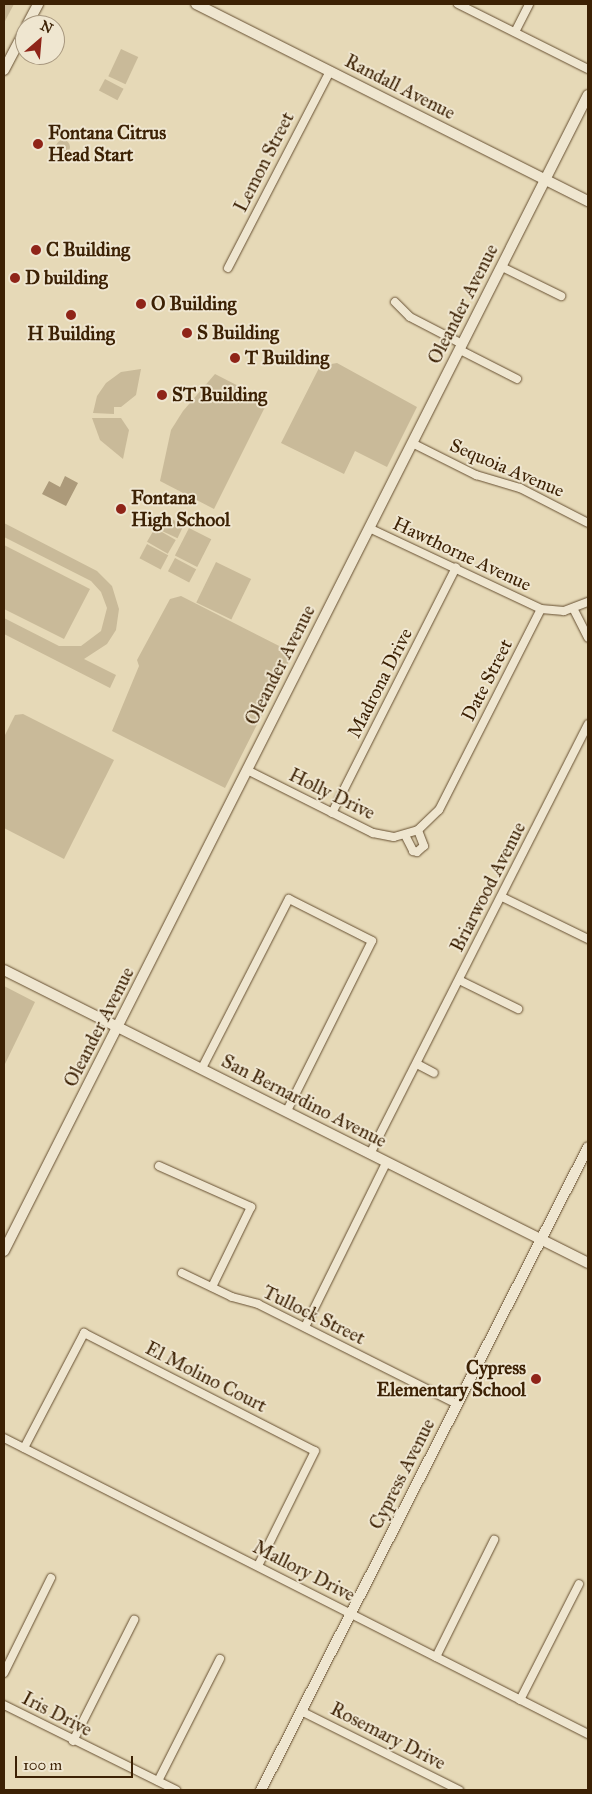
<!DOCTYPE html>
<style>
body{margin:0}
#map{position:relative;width:592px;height:1794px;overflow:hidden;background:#e6d9b7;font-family:"IM FELL Great Primer",serif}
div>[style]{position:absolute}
.green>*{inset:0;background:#c9ba99;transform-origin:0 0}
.round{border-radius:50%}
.water>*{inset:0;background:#ac9a7a}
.roads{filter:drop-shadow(0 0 1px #664f31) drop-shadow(0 0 1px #664f31)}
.street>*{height:8px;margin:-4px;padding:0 4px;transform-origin:4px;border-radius:4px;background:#efe6d0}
.secondary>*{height:10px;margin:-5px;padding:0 5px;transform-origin:5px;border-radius:5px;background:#efe6d0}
.dots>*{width:14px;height:14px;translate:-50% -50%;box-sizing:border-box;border:2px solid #efe6d0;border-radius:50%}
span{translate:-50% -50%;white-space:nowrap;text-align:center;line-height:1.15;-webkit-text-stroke:4px #efe6d0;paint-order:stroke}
.street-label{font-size:19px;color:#3c2104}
.poi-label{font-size:19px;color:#3c2104;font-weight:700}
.left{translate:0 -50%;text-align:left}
.right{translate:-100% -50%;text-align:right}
.frame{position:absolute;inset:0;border:5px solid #3c2104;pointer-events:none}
.north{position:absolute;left:15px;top:15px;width:50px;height:50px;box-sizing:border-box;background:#efe6d0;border:1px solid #a7977e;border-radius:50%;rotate:27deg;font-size:14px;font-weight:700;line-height:20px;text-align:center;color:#3c2104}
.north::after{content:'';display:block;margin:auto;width:18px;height:22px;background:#8f2418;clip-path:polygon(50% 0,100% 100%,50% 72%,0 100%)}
.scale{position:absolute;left:15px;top:1756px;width:118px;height:22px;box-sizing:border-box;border:2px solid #3c2104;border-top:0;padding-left:6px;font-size:15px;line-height:18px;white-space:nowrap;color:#3c2104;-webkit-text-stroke:4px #efe6d0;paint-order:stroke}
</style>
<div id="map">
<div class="green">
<div style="clip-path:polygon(4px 4px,14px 4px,4px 23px)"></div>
<div style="left:121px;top:49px;width:19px;height:30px;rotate:25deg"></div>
<div style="left:105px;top:79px;width:21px;height:13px;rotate:28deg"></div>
<div class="round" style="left:56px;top:140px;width:14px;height:14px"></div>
<div style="clip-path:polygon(337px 363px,417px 407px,387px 467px,355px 451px,344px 474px,281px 443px,320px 366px)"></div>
<div style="clip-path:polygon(141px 369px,136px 395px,121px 407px,114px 407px,114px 414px,93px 413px,97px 396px,106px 383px,121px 372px)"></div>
<div style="clip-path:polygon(215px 374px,268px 401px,214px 509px,160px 481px,171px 430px,183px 411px)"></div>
<div style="clip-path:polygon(92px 418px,121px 418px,129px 430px,123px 459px,100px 440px)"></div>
<div style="left:163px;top:515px;width:23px;height:15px;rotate:25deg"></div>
<div style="clip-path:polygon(4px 523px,97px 571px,112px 586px,119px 609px,116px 630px,107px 644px,84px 659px,116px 675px,110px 688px,4px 634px,4px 618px,59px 646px,81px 646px,101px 631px,107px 608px,101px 592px,91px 581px,4px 537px)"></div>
<div style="left:155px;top:528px;width:24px;height:16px;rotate:30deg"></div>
<div style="left:189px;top:528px;width:25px;height:31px;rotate:27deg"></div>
<div style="left:147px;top:544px;width:24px;height:16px;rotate:28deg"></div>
<div style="clip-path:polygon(4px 545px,90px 589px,64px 639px,4px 609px)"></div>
<div style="left:175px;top:558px;width:24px;height:15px;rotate:28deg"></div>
<div style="left:216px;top:562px;width:39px;height:45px;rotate:26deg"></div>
<div style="clip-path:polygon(181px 596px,293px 653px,225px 788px,112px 731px,139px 666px,137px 660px,170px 599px)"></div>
<div style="clip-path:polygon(23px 714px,114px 760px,64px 859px,4px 828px,4px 737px,15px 715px)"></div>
<div style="clip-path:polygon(4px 986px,35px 1002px,4px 1066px)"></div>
</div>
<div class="water">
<div style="clip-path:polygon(65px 476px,78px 483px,66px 506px,42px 494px,49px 481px,60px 487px)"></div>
</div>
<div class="roads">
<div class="street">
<div style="left:458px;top:4px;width:145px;rotate:26.6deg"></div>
<div style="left:515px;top:32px;width:31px;rotate:-63deg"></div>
<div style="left:502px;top:267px;width:66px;rotate:26.2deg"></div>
<div style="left:228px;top:268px;width:222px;rotate:-62.6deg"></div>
<div style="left:395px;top:302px;width:21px;rotate:45deg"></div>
<div style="left:410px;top:317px;width:59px;rotate:27.4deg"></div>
<div style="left:460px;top:350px;width:64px;rotate:27deg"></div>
<div style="left:412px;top:443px;width:72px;rotate:26.6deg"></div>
<div style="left:476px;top:475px;width:46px;rotate:16.5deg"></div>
<div style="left:520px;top:488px;width:76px;rotate:27.2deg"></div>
<div style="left:369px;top:528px;width:190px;rotate:25.2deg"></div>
<div style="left:541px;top:609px;width:23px;rotate:5deg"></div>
<div style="left:564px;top:611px;width:26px;rotate:-21deg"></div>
<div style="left:574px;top:610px;width:31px;rotate:63deg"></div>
<div style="left:247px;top:770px;width:141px;rotate:26.6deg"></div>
<div style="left:373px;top:833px;width:21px;rotate:11deg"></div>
<div style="left:394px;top:837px;width:25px;rotate:-16deg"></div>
<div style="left:418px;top:830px;width:29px;rotate:-44deg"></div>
<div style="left:439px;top:810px;width:225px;rotate:-63.1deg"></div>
<div style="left:332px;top:813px;width:275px;rotate:-63.2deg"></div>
<div style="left:405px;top:835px;width:18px;rotate:63deg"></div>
<div style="left:413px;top:851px;width:4px;rotate:14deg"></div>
<div style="left:417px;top:852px;width:9px;rotate:-41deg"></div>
<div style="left:424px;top:846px;width:17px;rotate:-111deg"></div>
<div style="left:502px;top:897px;width:96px;rotate:26deg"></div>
<div style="left:459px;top:980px;width:66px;rotate:26.2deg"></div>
<div style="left:417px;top:1064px;width:19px;rotate:28deg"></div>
<div style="left:202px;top:1068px;width:190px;rotate:-62.8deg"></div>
<div style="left:289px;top:899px;width:93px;rotate:26.8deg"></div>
<div style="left:372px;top:941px;width:190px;rotate:116.6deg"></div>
<div style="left:370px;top:1154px;width:482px;rotate:-63.1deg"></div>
<div style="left:159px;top:1166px;width:101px;rotate:24deg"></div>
<div style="left:251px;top:1207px;width:89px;rotate:116deg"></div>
<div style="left:182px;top:1273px;width:55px;rotate:25.6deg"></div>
<div style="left:232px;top:1297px;width:27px;rotate:15deg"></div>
<div style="left:258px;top:1304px;width:223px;rotate:26.7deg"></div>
<div style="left:305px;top:1327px;width:183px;rotate:-63.7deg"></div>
<div style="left:4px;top:1438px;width:655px;rotate:26.88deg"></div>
<div style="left:24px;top:1448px;width:130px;rotate:-62.4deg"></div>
<div style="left:84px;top:1333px;width:259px;rotate:27.1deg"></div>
<div style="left:315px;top:1451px;width:128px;rotate:116.4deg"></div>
<div style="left:436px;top:1657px;width:131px;rotate:-63.6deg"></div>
<div style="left:4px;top:1673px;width:106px;rotate:-63.7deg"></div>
<div style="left:520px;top:1700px;width:130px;rotate:-63deg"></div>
<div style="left:4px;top:1705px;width:192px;rotate:26.3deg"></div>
<div style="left:301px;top:1711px;width:177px;rotate:26.6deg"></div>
<div style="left:73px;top:1741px;width:136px;rotate:-63.2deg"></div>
<div style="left:158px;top:1781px;width:137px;rotate:-63.1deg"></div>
</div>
<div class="secondary">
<div style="left:196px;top:4px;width:439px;rotate:26.7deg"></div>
<div style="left:27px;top:25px;width:24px;rotate:-62deg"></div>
<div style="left:4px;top:70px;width:45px;rotate:-62.3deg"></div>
<div style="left:4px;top:970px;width:653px;rotate:26.64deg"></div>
<div style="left:4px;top:1251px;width:1295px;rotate:-63.2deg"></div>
<div style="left:261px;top:1790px;width:721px;rotate:-63.04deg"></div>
</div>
</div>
<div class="dots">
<div style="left:38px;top:144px;background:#8f2418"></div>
<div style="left:36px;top:250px;background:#8f2418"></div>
<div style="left:15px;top:278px;background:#8f2418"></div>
<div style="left:141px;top:304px;background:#8f2418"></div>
<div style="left:71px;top:315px;background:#8f2418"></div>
<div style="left:187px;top:333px;background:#8f2418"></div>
<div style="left:235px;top:358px;background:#8f2418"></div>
<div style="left:162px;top:395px;background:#8f2418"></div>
<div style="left:121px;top:509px;background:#8f2418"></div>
<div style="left:536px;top:1379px;background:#8f2418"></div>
</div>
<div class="street-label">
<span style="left:400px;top:87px;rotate:27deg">Randall Avenue</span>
<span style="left:264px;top:162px;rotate:-63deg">Lemon Street</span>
<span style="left:463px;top:304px;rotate:-63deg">Oleander Avenue</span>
<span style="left:507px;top:468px;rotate:23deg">Sequoia Avenue</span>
<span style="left:462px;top:554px;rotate:25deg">Hawthorne Avenue</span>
<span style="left:280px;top:665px;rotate:-63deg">Oleander Avenue</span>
<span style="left:487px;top:680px;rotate:-63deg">Date Street</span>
<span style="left:380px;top:683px;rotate:-63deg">Madrona Drive</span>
<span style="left:332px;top:794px;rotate:26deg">Holly Drive</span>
<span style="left:488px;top:887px;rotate:-63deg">Briarwood Avenue</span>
<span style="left:99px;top:1027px;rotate:-63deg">Oleander Avenue</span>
<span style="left:304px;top:1101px;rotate:27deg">San Bernardino Avenue</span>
<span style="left:314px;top:1315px;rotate:26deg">Tullock Street</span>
<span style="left:206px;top:1377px;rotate:27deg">El Molino Court</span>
<span style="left:402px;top:1474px;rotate:-63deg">Cypress Avenue</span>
<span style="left:304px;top:1571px;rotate:27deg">Mallory Drive</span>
<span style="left:57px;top:1714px;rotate:27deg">Iris Drive</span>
<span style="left:388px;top:1736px;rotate:27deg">Rosemary Drive</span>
</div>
<div class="poi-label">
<span class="left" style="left:48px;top:144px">Fontana Citrus<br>Head Start</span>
<span class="left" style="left:46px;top:250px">C Building</span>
<span class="left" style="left:25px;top:278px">D building</span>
<span class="left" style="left:151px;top:304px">O Building</span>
<span class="left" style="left:197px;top:333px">S Building</span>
<span style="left:71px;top:334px">H Building</span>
<span class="left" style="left:245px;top:358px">T Building</span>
<span class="left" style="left:172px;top:395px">ST Building</span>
<span class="left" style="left:131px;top:509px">Fontana<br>High School</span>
<span class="right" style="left:526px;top:1379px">Cypress<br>Elementary School</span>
</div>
<div class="frame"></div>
<div class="north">N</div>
<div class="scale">100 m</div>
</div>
